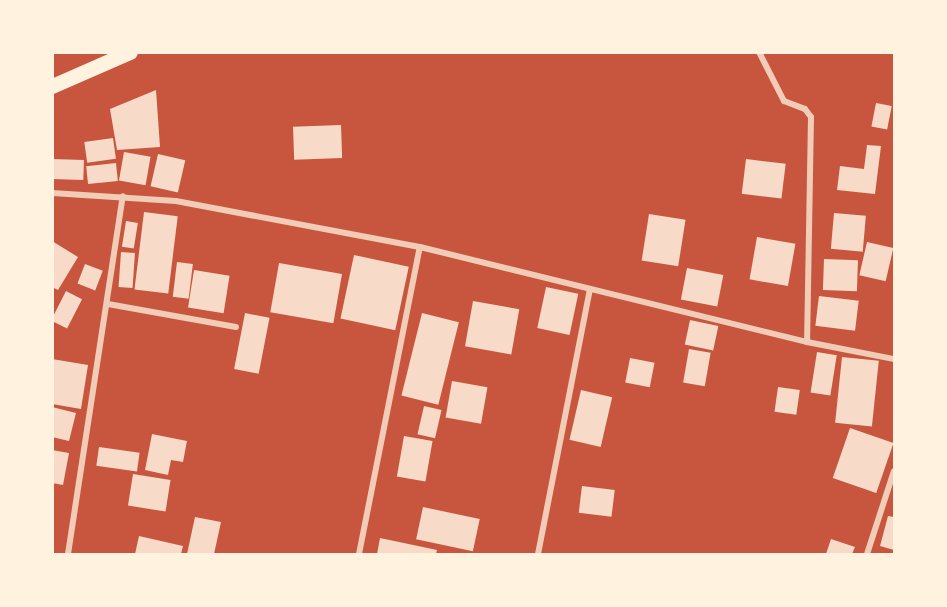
<!DOCTYPE html>
<style>
body{margin:0}
#map{position:relative;width:947px;height:607px;overflow:hidden;background:#c8553d;font-family:"Public Sans",sans-serif}
div>[style]{position:absolute}
.building>*{inset:0;background:#f7dbc8;transform-origin:0 0}
.minor>*{height:6px;margin:-3px;padding:0 3px;transform-origin:3px;border-radius:3px;background:#f1ccb7}
.primary>*{height:15px;margin:-7.5px;padding:0 7.5px;transform-origin:7.5px;border-radius:7.5px;background:#fff3e0}
span{translate:-50% -50%;white-space:nowrap;text-align:center;line-height:1.15;-webkit-text-stroke:6px #fff3e0;paint-order:stroke}
.frame{position:absolute;inset:0;border:54px solid #fff3e0;pointer-events:none}
</style>
<div id="map">
<div class="building">
<div style="clip-path:polygon(156px 90px,160px 147px,117px 150px,110px 109px)"></div>
<div style="left:876px;top:103px;width:16px;height:24px;rotate:11deg"></div>
<div style="left:341px;top:125px;width:33px;height:48px;rotate:88deg"></div>
<div style="left:113px;top:138px;width:21px;height:29px;rotate:82deg"></div>
<div style="clip-path:polygon(867px 145px,881px 146px,875px 194px,837px 190px,840px 166px,864px 169px)"></div>
<div style="left:124px;top:152px;width:27px;height:29px;rotate:10deg"></div>
<div style="left:158px;top:154px;width:28px;height:33px;rotate:13deg"></div>
<div style="left:52px;top:159px;width:32px;height:20px;rotate:2deg"></div>
<div style="left:746px;top:159px;width:40px;height:35px;rotate:7deg"></div>
<div style="left:116px;top:163px;width:18px;height:30px;rotate:84deg"></div>
<div style="left:144px;top:212px;width:34px;height:78px;rotate:7deg"></div>
<div style="left:834px;top:213px;width:32px;height:36px;rotate:5deg"></div>
<div style="left:649px;top:214px;width:37px;height:47px;rotate:9deg"></div>
<div style="left:126px;top:221px;width:12px;height:26px;rotate:9deg"></div>
<div style="left:757px;top:237px;width:39px;height:43px;rotate:10deg"></div>
<div style="clip-path:polygon(52px 241px,78px 257px,58px 290px,52px 287px)"></div>
<div style="left:867px;top:242px;width:27px;height:34px;rotate:13deg"></div>
<div style="left:121px;top:252px;width:14px;height:35px;rotate:4deg"></div>
<div style="left:354px;top:255px;width:56px;height:65px;rotate:12deg"></div>
<div style="left:824px;top:259px;width:34px;height:31px;rotate:2deg"></div>
<div style="left:177px;top:262px;width:16px;height:35px;rotate:7deg"></div>
<div style="left:279px;top:263px;width:64px;height:50px;rotate:10deg"></div>
<div style="left:85px;top:264px;width:19px;height:21px;rotate:21deg"></div>
<div style="left:687px;top:268px;width:37px;height:32px;rotate:11deg"></div>
<div style="left:194px;top:270px;width:36px;height:38px;rotate:9deg"></div>
<div style="left:546px;top:287px;width:33px;height:42px;rotate:12deg"></div>
<div style="left:66px;top:291px;width:18px;height:33px;rotate:27deg"></div>
<div style="left:819px;top:296px;width:40px;height:30px;rotate:7deg"></div>
<div style="left:473px;top:301px;width:47px;height:46px;rotate:10deg"></div>
<div style="left:245px;top:313px;width:25px;height:57px;rotate:11deg"></div>
<div style="left:422px;top:313px;width:38px;height:85px;rotate:14deg"></div>
<div style="left:690px;top:320px;width:29px;height:25px;rotate:12deg"></div>
<div style="left:689px;top:349px;width:22px;height:34px;rotate:10deg"></div>
<div style="left:817px;top:352px;width:20px;height:41px;rotate:9deg"></div>
<div style="left:842px;top:357px;width:37px;height:66px;rotate:6deg"></div>
<div style="left:630px;top:358px;width:25px;height:25px;rotate:11deg"></div>
<div style="clip-path:polygon(52px 359px,88px 365px,81px 409px,52px 404px)"></div>
<div style="left:452px;top:381px;width:36px;height:37px;rotate:10deg"></div>
<div style="left:778px;top:387px;width:22px;height:25px;rotate:8deg"></div>
<div style="left:581px;top:390px;width:32px;height:51px;rotate:13deg"></div>
<div style="left:424px;top:406px;width:18px;height:29px;rotate:13deg"></div>
<div style="clip-path:polygon(52px 407px,76px 413px,69px 441px,52px 437px)"></div>
<div style="left:850px;top:428px;width:46px;height:53px;rotate:19deg"></div>
<div style="clip-path:polygon(152px 434px,187px 441px,183px 462px,171px 460px,168px 475px,145px 470px)"></div>
<div style="left:404px;top:436px;width:29px;height:41px;rotate:10deg"></div>
<div style="left:99px;top:447px;width:41px;height:19px;rotate:8deg"></div>
<div style="clip-path:polygon(52px 450px,69px 453px,63px 485px,52px 483px)"></div>
<div style="left:133px;top:474px;width:38px;height:32px;rotate:9deg"></div>
<div style="left:582px;top:486px;width:33px;height:27px;rotate:7deg"></div>
<div style="left:423px;top:507px;width:58px;height:33px;rotate:12deg"></div>
<div style="clip-path:polygon(888px 516px,894px 517px,894px 550px,880px 546px)"></div>
<div style="clip-path:polygon(195px 517px,221px 522px,214px 554px,187px 554px)"></div>
<div style="clip-path:polygon(139px 536px,183px 546px,181px 554px,135px 554px)"></div>
<div style="clip-path:polygon(380px 538px,437px 550px,436px 554px,377px 554px)"></div>
<div style="clip-path:polygon(831px 539px,855px 547px,852px 554px,826px 554px)"></div>
</div>
<div class="minor">
<div style="left:759px;top:52px;width:55px;rotate:63deg"></div>
<div style="left:784px;top:101px;width:22px;rotate:21deg"></div>
<div style="left:805px;top:109px;width:10px;rotate:53deg"></div>
<div style="left:811px;top:117px;width:225px;rotate:91deg"></div>
<div style="left:52px;top:193px;width:124px;rotate:3.7deg"></div>
<div style="left:176px;top:201px;width:248px;rotate:10.7deg"></div>
<div style="left:420px;top:247px;width:398px;rotate:13.8deg"></div>
<div style="left:807px;top:342px;width:89px;rotate:11.1deg"></div>
<div style="left:108px;top:304px;width:130px;rotate:10.2deg"></div>
<div style="left:68px;top:554px;width:362px;rotate:-81.3deg"></div>
<div style="left:359px;top:554px;width:313px;rotate:-78.8deg"></div>
<div style="left:538px;top:554px;width:269px;rotate:-78.9deg"></div>
<div style="left:867px;top:554px;width:87px;rotate:-72deg"></div>
</div>
<div class="primary">
<div style="left:52px;top:86px;width:85px;rotate:-23.6deg"></div>
</div>
<div class="frame"></div>
</div>
